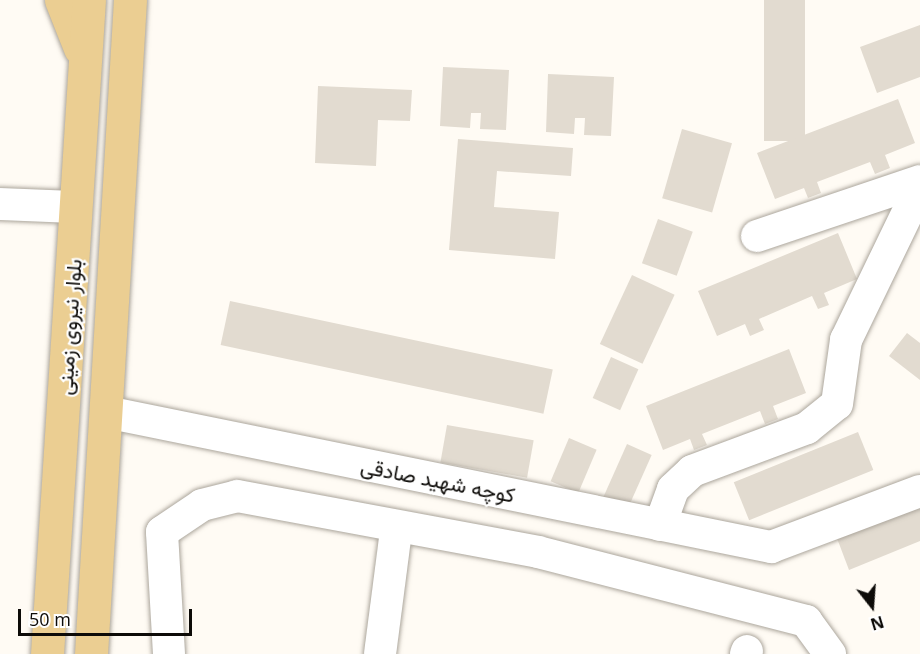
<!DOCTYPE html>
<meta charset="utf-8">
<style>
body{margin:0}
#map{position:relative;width:920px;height:654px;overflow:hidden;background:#fffbf4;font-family:"Open Sans",Vazirmatn,sans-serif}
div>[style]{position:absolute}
.building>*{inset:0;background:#e2dbd0;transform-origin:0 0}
.roads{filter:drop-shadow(0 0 2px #aca69c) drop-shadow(0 0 2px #aca69c)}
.minor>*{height:32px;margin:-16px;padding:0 16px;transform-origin:16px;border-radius:16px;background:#fff}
.major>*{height:33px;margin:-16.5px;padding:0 16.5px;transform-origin:16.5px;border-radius:16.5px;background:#ebce92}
span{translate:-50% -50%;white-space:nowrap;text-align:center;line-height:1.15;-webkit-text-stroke:4.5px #fff;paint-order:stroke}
.street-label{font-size:21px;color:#0d0b08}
.north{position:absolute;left:842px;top:576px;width:60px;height:60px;-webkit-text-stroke:4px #fff;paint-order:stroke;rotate:163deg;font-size:16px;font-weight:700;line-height:24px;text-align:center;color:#0d0b08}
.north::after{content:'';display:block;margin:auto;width:21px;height:27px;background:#0d0b08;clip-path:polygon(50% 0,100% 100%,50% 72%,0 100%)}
.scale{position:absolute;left:18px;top:609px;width:174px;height:27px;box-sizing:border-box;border:3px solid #0d0b08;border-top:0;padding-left:8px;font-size:18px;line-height:21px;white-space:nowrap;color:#0d0b08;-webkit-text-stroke:4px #fff;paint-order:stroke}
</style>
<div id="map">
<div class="building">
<div style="left:764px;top:0;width:41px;height:141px"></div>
<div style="clip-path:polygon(920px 25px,920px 77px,877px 93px,860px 47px)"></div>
<div style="clip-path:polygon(443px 67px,509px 70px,506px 130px,480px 129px,481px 113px,471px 113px,470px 128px,440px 126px)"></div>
<div style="clip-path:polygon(548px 74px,614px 77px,611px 136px,584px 135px,585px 118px,575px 118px,574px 134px,546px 132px)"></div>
<div style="clip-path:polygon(318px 86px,412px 90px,410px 121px,378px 120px,376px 166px,315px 163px)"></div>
<div style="clip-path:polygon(898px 99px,915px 143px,885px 155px,890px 168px,875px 174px,870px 162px,817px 182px,821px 193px,808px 198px,804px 188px,775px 199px,757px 153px)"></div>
<div style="left:682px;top:129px;width:52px;height:72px;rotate:16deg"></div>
<div style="clip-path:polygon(458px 139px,573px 148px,571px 176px,497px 171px,494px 207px,559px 212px,555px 259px,449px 250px)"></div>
<div style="left:658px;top:219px;width:37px;height:47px;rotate:20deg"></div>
<div style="clip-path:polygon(838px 233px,857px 279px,824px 293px,829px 305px,818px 309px,812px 296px,759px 319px,764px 330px,750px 336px,745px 324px,717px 336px,698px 291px)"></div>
<div style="left:632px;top:275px;width:47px;height:76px;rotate:25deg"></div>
<div style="left:230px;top:301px;width:330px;height:45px;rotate:12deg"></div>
<div style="clip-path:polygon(907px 333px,920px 343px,920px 380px,889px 356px)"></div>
<div style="clip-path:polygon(789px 349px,806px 393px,773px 406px,778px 419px,765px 424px,760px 411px,702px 434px,707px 445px,694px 450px,690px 439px,663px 450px,646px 406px)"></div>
<div style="left:611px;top:357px;width:30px;height:45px;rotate:24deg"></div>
<div style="left:447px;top:425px;width:88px;height:38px;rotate:10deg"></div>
<div style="left:858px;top:432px;width:41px;height:134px;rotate:68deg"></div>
<div style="left:569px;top:438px;width:30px;height:47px;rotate:23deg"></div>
<div style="left:627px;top:444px;width:27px;height:60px;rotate:24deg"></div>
<div style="clip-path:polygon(920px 499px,920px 541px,849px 570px,835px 533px)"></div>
</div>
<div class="roads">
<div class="minor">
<div style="left:0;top:204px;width:76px;rotate:2.3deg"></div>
<div style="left:757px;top:236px;width:172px;rotate:-18.6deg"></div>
<div style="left:106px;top:412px;width:679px;rotate:11.48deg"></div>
<div style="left:771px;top:547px;width:159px;rotate:-20.6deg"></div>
<div style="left:660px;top:525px;width:38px;rotate:-70deg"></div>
<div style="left:673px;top:489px;width:26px;rotate:-43deg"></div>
<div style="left:692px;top:471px;width:123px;rotate:-20.5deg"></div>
<div style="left:807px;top:428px;width:38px;rotate:-39deg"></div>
<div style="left:837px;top:404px;width:65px;rotate:-82deg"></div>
<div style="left:846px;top:340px;width:170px;rotate:-64.2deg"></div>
<div style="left:169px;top:654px;width:122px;rotate:-93.3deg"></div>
<div style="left:162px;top:532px;width:48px;rotate:-34deg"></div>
<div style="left:202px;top:505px;width:36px;rotate:-14deg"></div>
<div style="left:237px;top:496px;width:306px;rotate:10.5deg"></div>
<div style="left:538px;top:552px;width:277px;rotate:14.4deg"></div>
<div style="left:806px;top:621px;width:41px;rotate:54deg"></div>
<div style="left:380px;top:654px;width:125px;rotate:-82.6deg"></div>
<div style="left:746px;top:654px;width:3px;rotate:-72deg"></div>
</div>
<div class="major">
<div style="left:61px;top:0;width:52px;rotate:68.4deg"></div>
<div style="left:47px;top:654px;width:655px;rotate:-86.33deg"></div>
<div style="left:91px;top:654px;width:655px;rotate:-86.59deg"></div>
</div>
</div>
<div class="street-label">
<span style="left:69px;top:327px;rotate:-86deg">بلوار نیروی زمینی</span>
<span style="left:438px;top:480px;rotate:11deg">کوچه شهید صادقی</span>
</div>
<div class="north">N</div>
<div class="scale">50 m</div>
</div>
